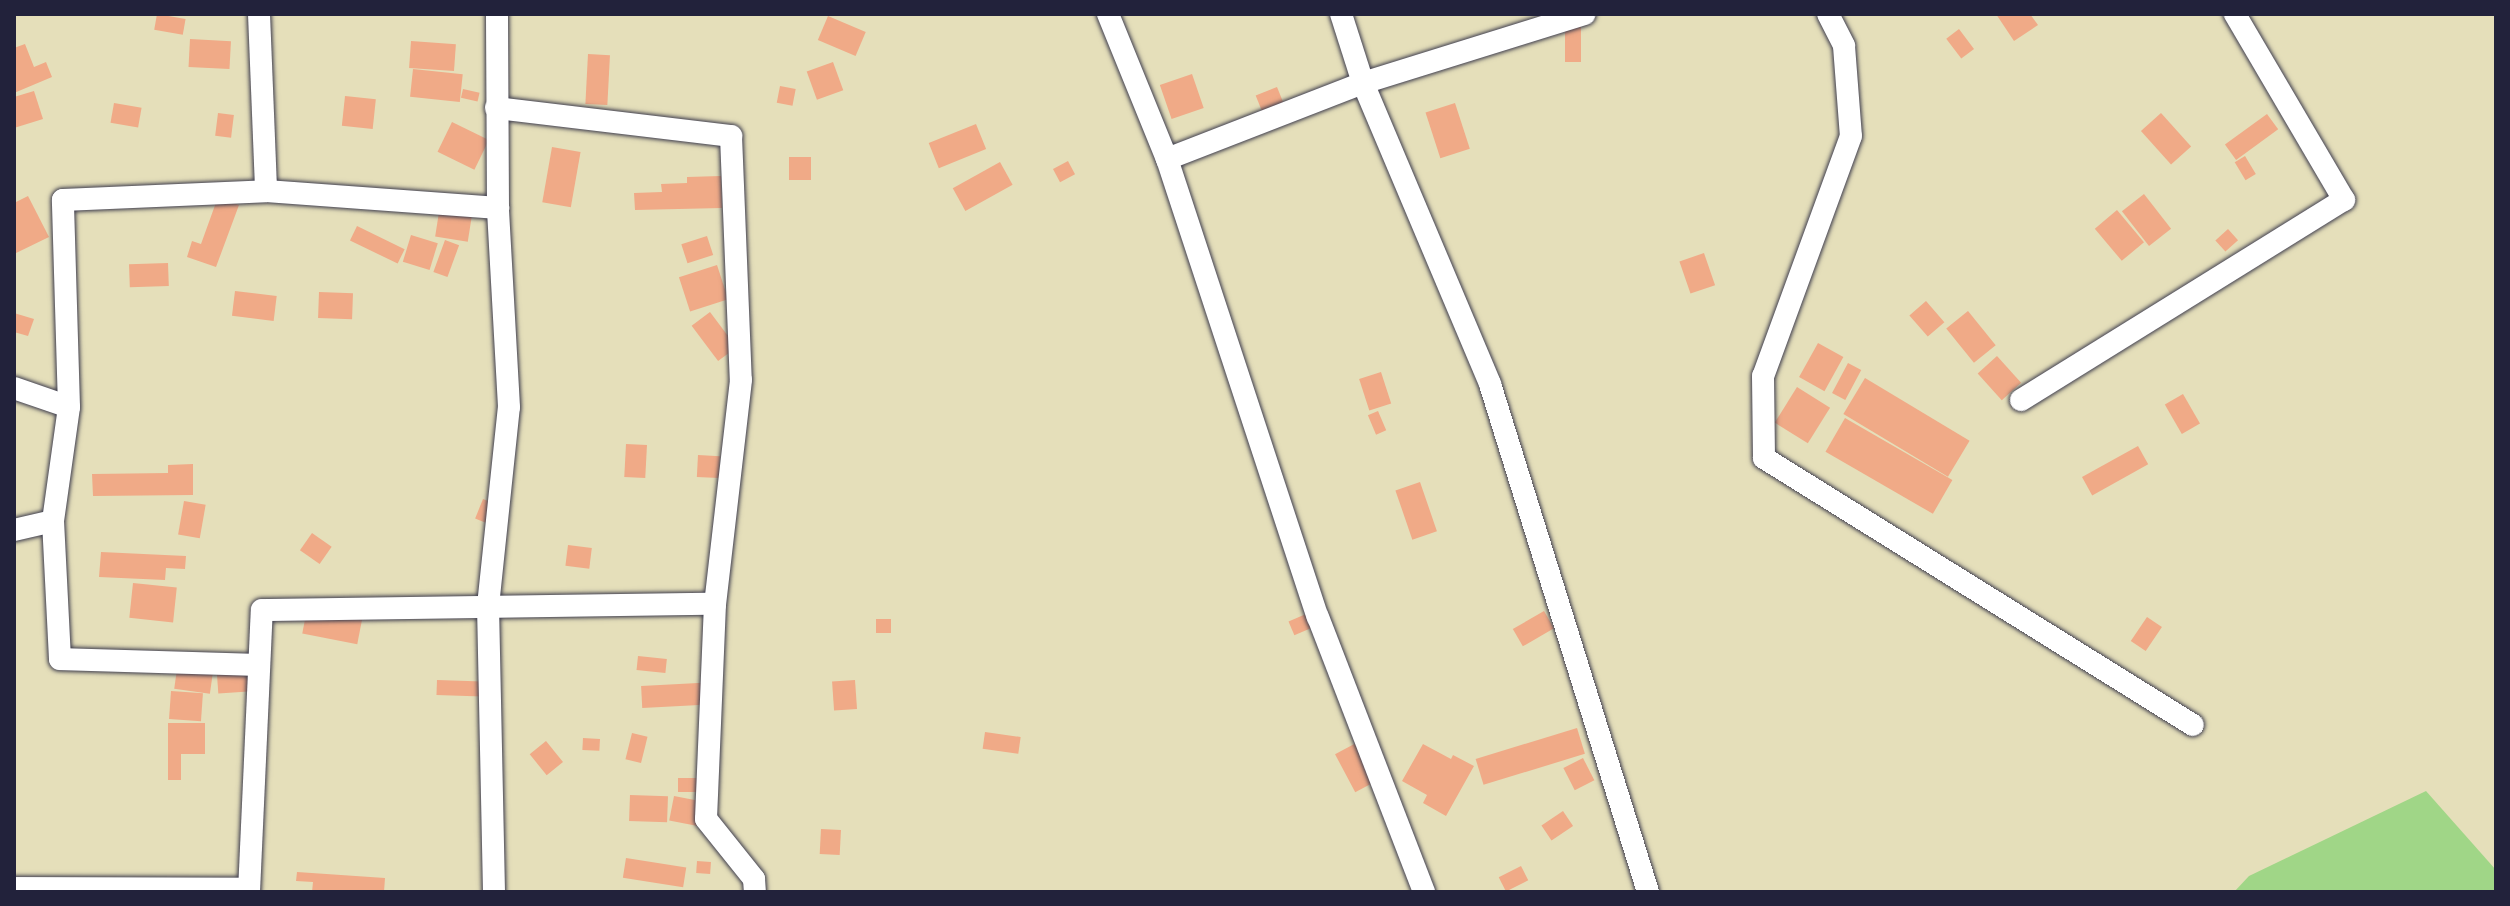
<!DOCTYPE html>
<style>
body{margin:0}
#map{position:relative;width:2510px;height:906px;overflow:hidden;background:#e5dfba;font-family:Caveat,sans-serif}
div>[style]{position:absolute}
.green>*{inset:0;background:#a0d687}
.building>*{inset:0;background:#f0aa87;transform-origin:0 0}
.roads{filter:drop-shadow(0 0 2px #3f3e4e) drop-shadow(0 0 2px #3f3e4e)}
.minor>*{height:22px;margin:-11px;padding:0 11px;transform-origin:11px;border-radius:11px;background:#fff}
span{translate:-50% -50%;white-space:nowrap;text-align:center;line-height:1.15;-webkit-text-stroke:6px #fdfcf7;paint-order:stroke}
.frame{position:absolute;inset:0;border:16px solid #22223b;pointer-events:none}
</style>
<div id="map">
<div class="green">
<div style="clip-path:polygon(2426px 791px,2496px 870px,2496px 892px,2234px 892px,2249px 876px)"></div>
</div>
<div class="building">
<div style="left:157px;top:14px;width:29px;height:16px;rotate:10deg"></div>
<div style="clip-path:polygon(1996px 14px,2030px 14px,2038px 25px,2014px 41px)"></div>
<div style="left:828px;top:16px;width:41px;height:26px;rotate:23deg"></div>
<div style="left:1565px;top:26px;width:16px;height:36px"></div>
<div style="left:1959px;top:29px;width:25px;height:16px;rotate:53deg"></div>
<div style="left:190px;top:39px;width:41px;height:28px;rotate:3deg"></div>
<div style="left:411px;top:41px;width:45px;height:27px;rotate:4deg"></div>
<div style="clip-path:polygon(25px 44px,34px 67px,46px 62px,52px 77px,14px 93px,14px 48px)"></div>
<div style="left:588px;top:54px;width:22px;height:50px;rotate:3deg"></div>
<div style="left:833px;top:62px;width:30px;height:28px;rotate:70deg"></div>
<div style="left:413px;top:69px;width:50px;height:28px;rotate:6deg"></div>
<div style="left:1192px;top:74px;width:36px;height:34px;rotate:71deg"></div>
<div style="left:780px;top:86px;width:16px;height:17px;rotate:11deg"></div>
<div style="left:1277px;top:87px;width:18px;height:23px;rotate:68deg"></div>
<div style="left:463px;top:89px;width:17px;height:9px;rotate:13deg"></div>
<div style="clip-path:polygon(34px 91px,43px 119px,14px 128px,14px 97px)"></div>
<div style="left:345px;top:96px;width:31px;height:30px;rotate:6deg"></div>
<div style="left:114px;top:103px;width:28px;height:20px;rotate:10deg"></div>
<div style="left:1455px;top:103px;width:48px;height:31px;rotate:72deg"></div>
<div style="left:218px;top:113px;width:16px;height:23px;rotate:7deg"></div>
<div style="left:2161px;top:113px;width:45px;height:27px;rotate:48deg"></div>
<div style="left:2267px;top:114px;width:19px;height:52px;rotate:54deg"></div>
<div style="left:452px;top:122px;width:41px;height:33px;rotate:26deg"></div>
<div style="left:976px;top:124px;width:27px;height:51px;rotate:68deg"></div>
<div style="left:552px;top:147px;width:29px;height:56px;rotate:10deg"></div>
<div style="left:2245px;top:156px;width:21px;height:12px;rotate:59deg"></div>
<div style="left:789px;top:157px;width:22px;height:23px"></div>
<div style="left:1068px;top:161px;width:15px;height:17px;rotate:62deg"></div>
<div style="left:1000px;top:162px;width:26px;height:54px;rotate:61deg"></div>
<div style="clip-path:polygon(721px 176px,722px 208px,635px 210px,634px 193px,662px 192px,661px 184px,687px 183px,687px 177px)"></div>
<div style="left:2144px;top:194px;width:44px;height:28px;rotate:52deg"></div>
<div style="clip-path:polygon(28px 196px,49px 237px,14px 254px,14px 203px)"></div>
<div style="clip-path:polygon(218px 197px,239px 205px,216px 267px,187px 257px,192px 241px,201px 244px)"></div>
<div style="left:440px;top:206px;width:33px;height:31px;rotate:9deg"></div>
<div style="left:2117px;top:210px;width:42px;height:29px;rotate:50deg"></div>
<div style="left:357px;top:226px;width:53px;height:16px;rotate:26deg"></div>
<div style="left:2228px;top:229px;width:15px;height:17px;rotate:48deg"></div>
<div style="left:411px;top:235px;width:28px;height:28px;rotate:17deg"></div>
<div style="left:707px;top:236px;width:20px;height:27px;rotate:72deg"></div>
<div style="left:445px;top:240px;width:15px;height:34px;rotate:20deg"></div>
<div style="left:1704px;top:253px;width:34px;height:26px;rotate:71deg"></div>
<div style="left:168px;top:263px;width:23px;height:39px;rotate:88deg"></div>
<div style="left:717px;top:265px;width:36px;height:40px;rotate:72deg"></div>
<div style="left:235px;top:291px;width:42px;height:25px;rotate:7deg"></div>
<div style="left:319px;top:292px;width:34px;height:26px;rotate:2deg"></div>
<div style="left:1926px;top:301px;width:28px;height:22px;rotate:49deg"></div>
<div style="left:1968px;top:311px;width:44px;height:28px;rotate:51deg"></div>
<div style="left:710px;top:312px;width:44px;height:23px;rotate:53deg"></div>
<div style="clip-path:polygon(14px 313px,34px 319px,28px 336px,14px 332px)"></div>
<div style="left:1818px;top:343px;width:29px;height:39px;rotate:29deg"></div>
<div style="left:1997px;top:356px;width:36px;height:26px;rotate:48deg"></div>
<div style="left:1848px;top:363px;width:15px;height:34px;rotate:28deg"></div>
<div style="left:1381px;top:372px;width:33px;height:23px;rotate:72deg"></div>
<div style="left:1865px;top:378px;width:122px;height:42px;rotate:31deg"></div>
<div style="left:1797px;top:387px;width:39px;height:42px;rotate:32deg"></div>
<div style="left:2183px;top:394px;width:34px;height:21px;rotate:60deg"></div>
<div style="left:1378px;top:411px;width:21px;height:11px;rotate:67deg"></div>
<div style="left:1845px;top:418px;width:124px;height:39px;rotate:30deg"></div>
<div style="left:626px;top:444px;width:21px;height:33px;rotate:3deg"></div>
<div style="left:2138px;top:446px;width:21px;height:64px;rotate:61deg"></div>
<div style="left:698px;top:455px;width:22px;height:22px;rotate:3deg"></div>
<div style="clip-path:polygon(193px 464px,193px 495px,93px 496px,92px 474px,168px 473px,168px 465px)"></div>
<div style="left:1420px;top:482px;width:52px;height:26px;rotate:71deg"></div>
<div style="left:483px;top:499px;width:24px;height:21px;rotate:22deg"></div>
<div style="left:184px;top:501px;width:22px;height:34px;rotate:10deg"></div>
<div style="left:312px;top:533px;width:24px;height:21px;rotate:35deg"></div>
<div style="left:568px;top:545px;width:24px;height:21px;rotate:7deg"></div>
<div style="clip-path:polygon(101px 552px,186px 556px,185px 569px,166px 568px,165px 580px,99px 577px)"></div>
<div style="left:133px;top:583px;width:44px;height:35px;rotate:6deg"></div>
<div style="left:308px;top:604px;width:56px;height:30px;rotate:11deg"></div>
<div style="left:1544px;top:611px;width:20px;height:36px;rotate:60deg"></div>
<div style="left:1306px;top:614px;width:15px;height:19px;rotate:67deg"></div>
<div style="left:2147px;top:617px;width:18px;height:29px;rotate:34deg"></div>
<div style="left:876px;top:619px;width:15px;height:14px"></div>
<div style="left:638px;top:656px;width:29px;height:14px;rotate:6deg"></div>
<div style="left:254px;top:659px;width:32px;height:38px;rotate:86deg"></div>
<div style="left:178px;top:662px;width:36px;height:27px;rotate:8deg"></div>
<div style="left:437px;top:680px;width:53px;height:15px;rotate:2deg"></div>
<div style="left:855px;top:680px;width:29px;height:23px;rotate:86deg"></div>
<div style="left:717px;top:682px;width:22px;height:76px;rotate:87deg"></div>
<div style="left:171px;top:691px;width:32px;height:28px;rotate:4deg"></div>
<div style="clip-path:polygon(168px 723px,205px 723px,205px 754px,181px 754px,181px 780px,168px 780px)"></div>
<div style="left:1577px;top:728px;width:27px;height:106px;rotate:73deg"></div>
<div style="left:985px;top:732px;width:36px;height:17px;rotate:8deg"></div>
<div style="left:632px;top:733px;width:16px;height:27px;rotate:14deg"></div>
<div style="left:583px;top:738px;width:17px;height:12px;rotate:3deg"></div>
<div style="left:546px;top:741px;width:27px;height:21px;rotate:51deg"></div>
<div style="left:1358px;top:742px;width:43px;height:26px;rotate:62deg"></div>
<div style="clip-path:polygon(1423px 744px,1451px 759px,1453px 755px,1474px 766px,1446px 816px,1423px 803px,1427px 795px,1402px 781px)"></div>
<div style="left:1583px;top:758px;width:25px;height:22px;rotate:63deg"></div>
<div style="left:678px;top:778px;width:20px;height:14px"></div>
<div style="left:630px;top:795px;width:38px;height:26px;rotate:2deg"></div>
<div style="left:674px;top:796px;width:42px;height:25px;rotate:11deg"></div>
<div style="left:1563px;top:811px;width:18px;height:26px;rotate:56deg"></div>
<div style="left:821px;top:829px;width:20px;height:25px;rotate:3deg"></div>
<div style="left:626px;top:858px;width:61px;height:20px;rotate:9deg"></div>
<div style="left:697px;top:861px;width:14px;height:12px;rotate:4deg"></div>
<div style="left:1521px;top:866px;width:16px;height:25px;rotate:63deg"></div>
<div style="clip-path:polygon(297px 872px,385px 878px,384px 892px,312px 892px,313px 882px,296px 881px)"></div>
</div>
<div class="roads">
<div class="minor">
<div style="left:259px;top:14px;width:177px;rotate:87.7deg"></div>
<div style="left:1108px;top:14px;width:157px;rotate:67.9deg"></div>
<div style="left:1167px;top:159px;width:482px;rotate:71.8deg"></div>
<div style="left:1318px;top:617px;width:295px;rotate:68.9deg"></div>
<div style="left:1341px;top:14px;width:72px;rotate:72.3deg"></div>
<div style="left:1363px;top:83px;width:327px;rotate:67.1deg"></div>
<div style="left:1490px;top:384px;width:532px;rotate:72.72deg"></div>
<div style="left:1828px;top:14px;width:36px;rotate:63deg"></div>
<div style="left:1844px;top:46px;width:90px;rotate:85.6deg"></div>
<div style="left:1851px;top:136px;width:256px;rotate:110.1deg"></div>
<div style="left:1763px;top:376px;width:82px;rotate:89.3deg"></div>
<div style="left:1764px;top:458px;width:505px;rotate:31.9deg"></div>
<div style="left:496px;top:108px;width:237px;rotate:6.8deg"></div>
<div style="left:731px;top:136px;width:244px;rotate:87.7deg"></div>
<div style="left:741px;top:380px;width:226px;rotate:96.6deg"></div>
<div style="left:715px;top:604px;width:215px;rotate:92.4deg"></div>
<div style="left:706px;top:819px;width:77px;rotate:51.3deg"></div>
<div style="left:754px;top:879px;width:13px;rotate:86deg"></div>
<div style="left:1167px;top:159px;width:210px;rotate:-21.2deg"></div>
<div style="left:1363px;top:83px;width:232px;rotate:-17.3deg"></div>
<div style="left:14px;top:388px;width:58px;rotate:19.1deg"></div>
<div style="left:2021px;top:400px;width:380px;rotate:-31.8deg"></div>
<div style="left:2344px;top:200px;width:216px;rotate:-120.4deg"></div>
<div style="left:14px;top:530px;width:40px;rotate:-13deg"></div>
<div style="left:257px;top:665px;width:197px;rotate:-178.3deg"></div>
<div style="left:60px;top:659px;width:138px;rotate:-92.9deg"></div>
<div style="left:53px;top:521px;width:115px;rotate:-82deg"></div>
<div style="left:69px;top:407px;width:207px;rotate:-91.7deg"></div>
<div style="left:63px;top:200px;width:203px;rotate:-2.5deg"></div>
<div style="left:266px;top:191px;width:233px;rotate:4.2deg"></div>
<div style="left:14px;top:888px;width:235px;rotate:0.2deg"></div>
<div style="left:249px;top:892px;width:282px;rotate:-87.4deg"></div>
<div style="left:262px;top:610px;width:453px;rotate:-0.8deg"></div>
<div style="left:494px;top:892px;width:286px;rotate:-91.2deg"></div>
<div style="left:488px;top:606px;width:200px;rotate:-84deg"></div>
<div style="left:509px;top:407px;width:199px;rotate:-93.2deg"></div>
<div style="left:498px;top:208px;width:194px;rotate:-90.3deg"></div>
</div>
</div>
<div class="frame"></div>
</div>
